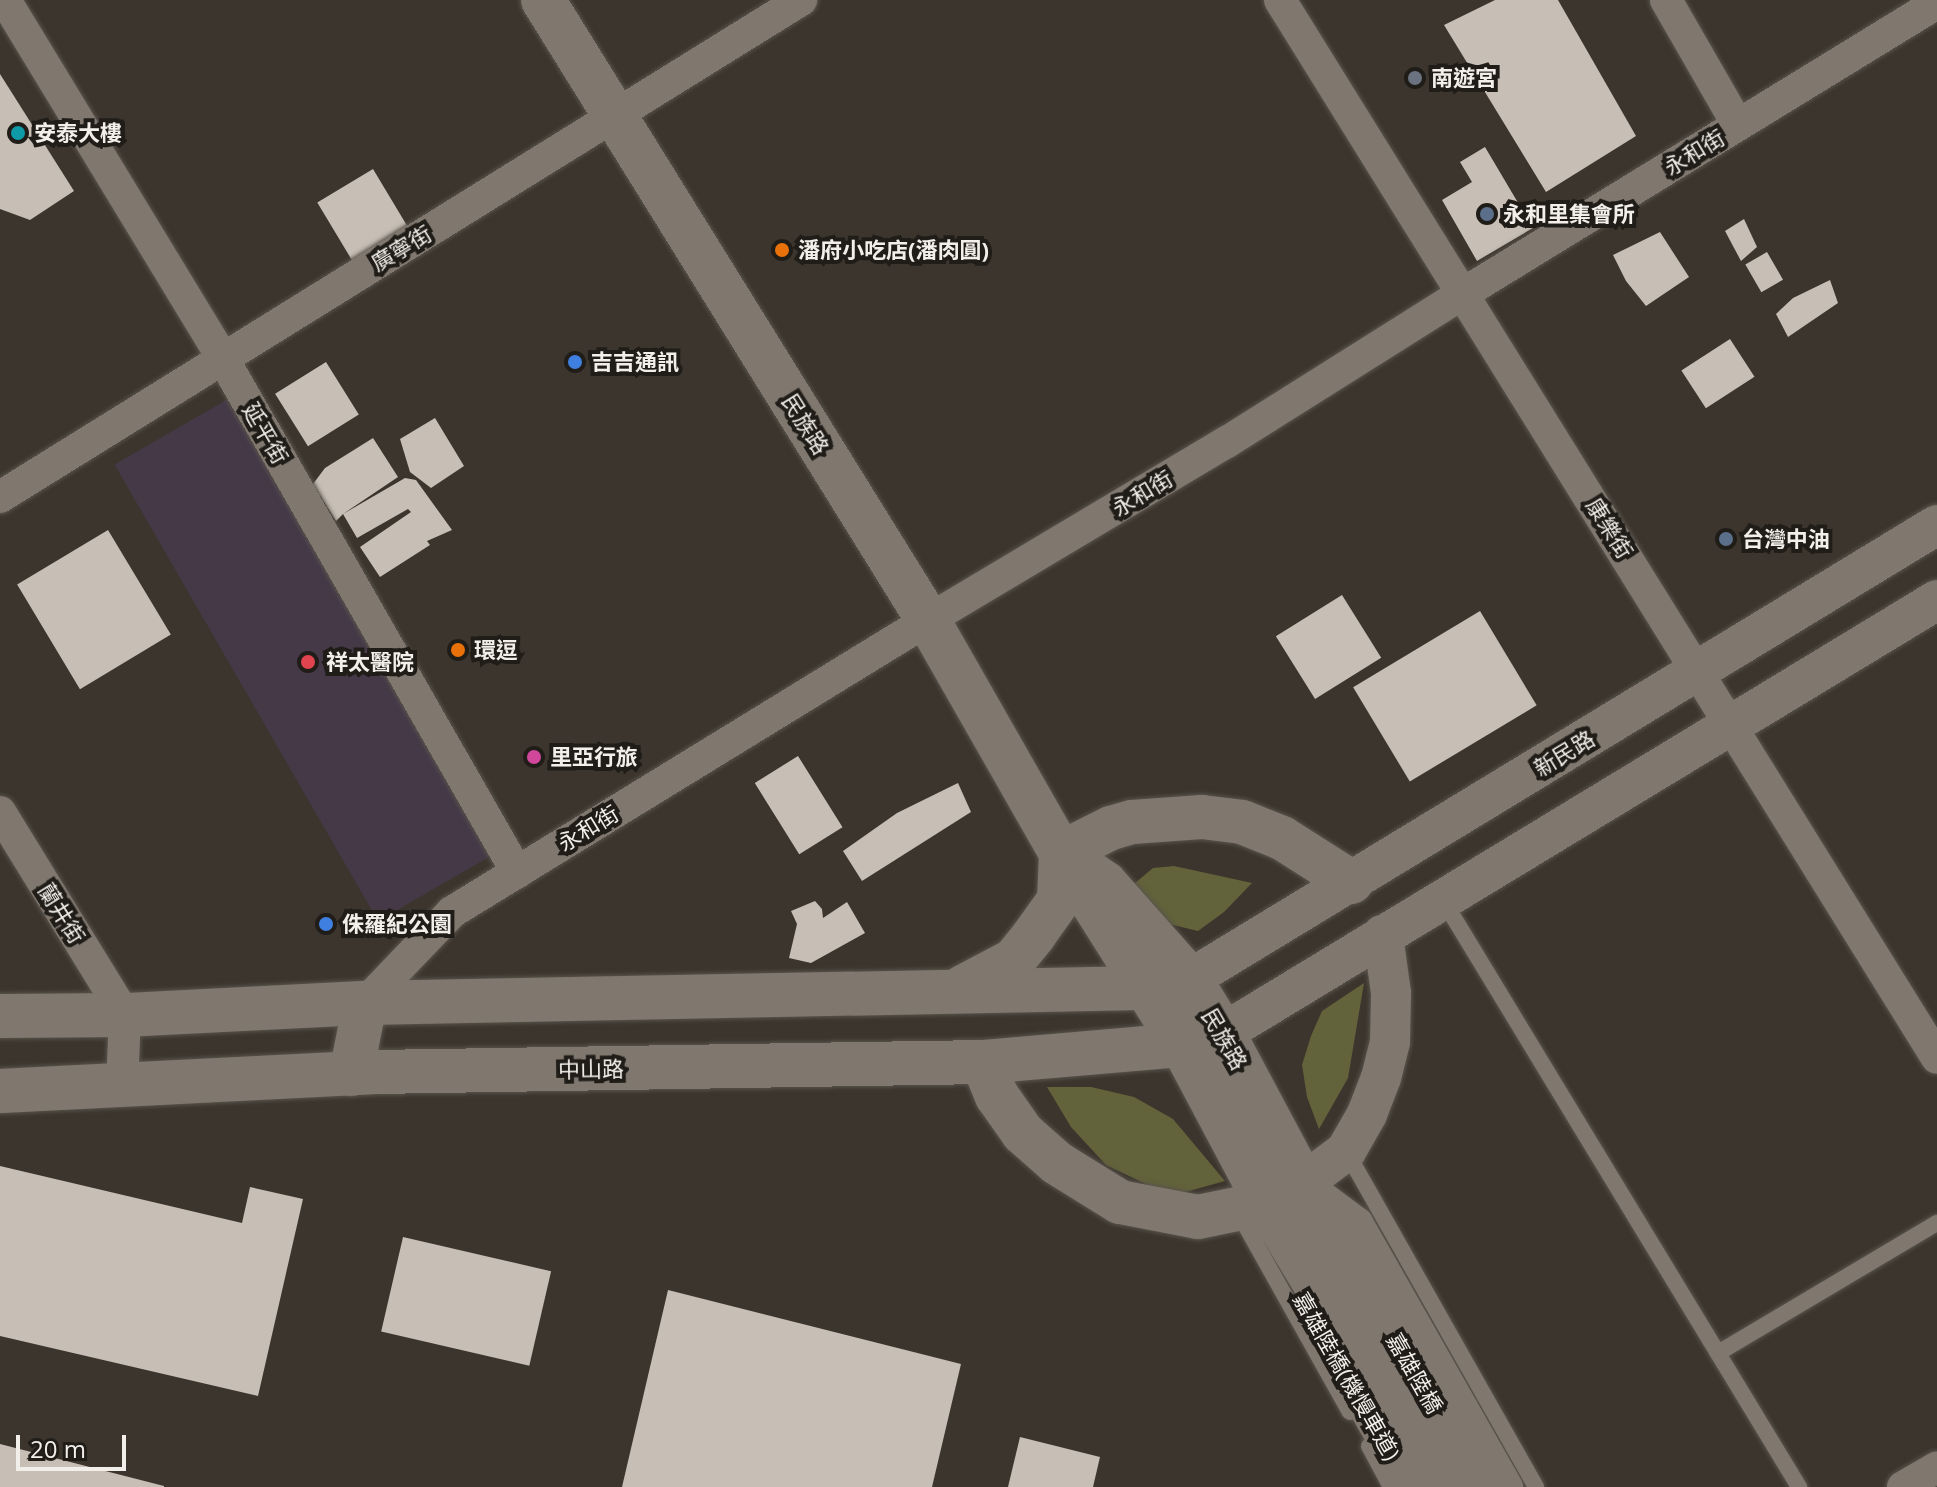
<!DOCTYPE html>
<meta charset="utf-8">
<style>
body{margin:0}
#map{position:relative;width:1937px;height:1487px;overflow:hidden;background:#3c352d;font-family:"Open Sans","Noto Sans TC",sans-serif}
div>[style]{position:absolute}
.medical>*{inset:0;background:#453948;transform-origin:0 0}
.green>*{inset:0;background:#62633b}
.building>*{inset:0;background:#c7beb5;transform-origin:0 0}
.roads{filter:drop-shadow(0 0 2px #58534c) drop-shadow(0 0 2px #58534c)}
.service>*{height:16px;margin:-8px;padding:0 8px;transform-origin:8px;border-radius:8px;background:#80786f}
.minor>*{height:32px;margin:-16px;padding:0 16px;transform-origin:16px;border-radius:16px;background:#80786f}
.tertiary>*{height:40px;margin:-20px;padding:0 20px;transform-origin:20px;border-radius:20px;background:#80786f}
.secondary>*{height:44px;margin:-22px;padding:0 22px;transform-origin:22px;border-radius:22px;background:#80786f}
.dots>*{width:22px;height:22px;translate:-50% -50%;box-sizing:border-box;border:4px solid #201d19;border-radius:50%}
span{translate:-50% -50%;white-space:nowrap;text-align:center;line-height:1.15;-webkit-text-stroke:8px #201d19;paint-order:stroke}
.poi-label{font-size:22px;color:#f2eee9;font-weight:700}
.left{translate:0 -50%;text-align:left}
.street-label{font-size:22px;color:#f2eee9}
.scale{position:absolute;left:16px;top:1435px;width:110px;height:36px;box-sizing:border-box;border:4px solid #f2eee9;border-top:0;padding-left:10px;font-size:24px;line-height:28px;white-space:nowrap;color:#f2eee9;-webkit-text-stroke:6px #201d19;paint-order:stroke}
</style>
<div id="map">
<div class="medical">
<div style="left:228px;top:399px;width:527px;height:131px;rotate:60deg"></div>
</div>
<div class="green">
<div style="clip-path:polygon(1174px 866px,1252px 883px,1224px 912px,1198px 931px,1169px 924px,1129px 888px,1153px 868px)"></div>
<div style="clip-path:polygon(1364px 983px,1348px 1078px,1319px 1129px,1307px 1097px,1302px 1065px,1311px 1036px,1322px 1011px)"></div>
<div style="clip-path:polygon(1047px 1087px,1091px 1087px,1134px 1097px,1173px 1119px,1225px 1181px,1171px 1196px,1106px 1165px,1071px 1127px)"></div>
</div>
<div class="building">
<div style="clip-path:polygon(1495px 0,1558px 0,1636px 136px,1546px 192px,1444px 25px)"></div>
<div style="clip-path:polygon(0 74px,74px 191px,30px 220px,0 209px)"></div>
<div style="clip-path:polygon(1485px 147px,1533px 228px,1477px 261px,1442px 200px,1472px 182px,1460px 162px)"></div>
<div style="left:373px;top:169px;width:74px;height:65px;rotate:59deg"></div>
<div style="clip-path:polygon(1744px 219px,1757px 247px,1741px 261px,1725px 231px)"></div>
<div style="clip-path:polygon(1660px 232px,1689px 277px,1646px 306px,1626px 281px,1613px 255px)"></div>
<div style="left:1767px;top:252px;width:32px;height:25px;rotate:60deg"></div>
<div style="clip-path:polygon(1830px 280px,1838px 303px,1788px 337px,1776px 314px,1793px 298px)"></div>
<div style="left:1730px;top:339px;width:45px;height:58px;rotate:57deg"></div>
<div style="left:326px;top:362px;width:62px;height:60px;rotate:58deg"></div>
<div style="clip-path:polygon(435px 418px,464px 466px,431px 488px,410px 472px,400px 439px)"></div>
<div style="clip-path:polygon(373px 438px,398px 477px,343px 514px,405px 478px,416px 480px,452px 530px,427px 541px,430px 545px,380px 577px,360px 547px,411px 512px,408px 509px,357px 538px,343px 514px,336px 521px,313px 484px,325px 468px)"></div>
<div style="left:108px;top:530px;width:122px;height:106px;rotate:59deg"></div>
<div style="left:1342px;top:595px;width:74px;height:78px;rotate:58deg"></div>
<div style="left:1480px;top:611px;width:110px;height:148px;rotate:59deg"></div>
<div style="left:798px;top:756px;width:84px;height:51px;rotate:58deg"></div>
<div style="clip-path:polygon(958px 783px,971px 812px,862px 881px,843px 851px,897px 813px)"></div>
<div style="clip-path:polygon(815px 901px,822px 909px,823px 918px,847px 902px,865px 933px,811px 963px,789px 958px,797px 924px,791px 911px)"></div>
<div style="clip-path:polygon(0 1166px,242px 1223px,250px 1187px,303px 1199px,258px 1396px,0 1336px)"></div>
<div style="left:403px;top:1237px;width:152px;height:97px;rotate:13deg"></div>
<div style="clip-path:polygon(668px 1290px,961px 1364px,932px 1487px,622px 1487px)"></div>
<div style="clip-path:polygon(1020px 1437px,1100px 1457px,1093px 1487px,1008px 1487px)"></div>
<div style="clip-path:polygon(0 1444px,164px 1486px,164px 1487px,0 1487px)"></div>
</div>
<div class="roads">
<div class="service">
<div style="left:1443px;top:900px;width:687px;rotate:58.76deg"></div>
<div style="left:1346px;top:1151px;width:386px;rotate:60.5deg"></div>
<div style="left:1238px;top:1212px;width:229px;rotate:60.8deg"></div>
<div style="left:1718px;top:1353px;width:255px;rotate:-30.7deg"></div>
<div style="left:1369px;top:1446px;width:47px;rotate:61.8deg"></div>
</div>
<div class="minor">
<div style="left:5px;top:0;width:418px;rotate:58.7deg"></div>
<div style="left:222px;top:357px;width:594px;rotate:60.2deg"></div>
<div style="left:1280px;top:0;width:1245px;rotate:58.16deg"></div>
<div style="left:1666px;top:0;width:144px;rotate:60.1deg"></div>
<div style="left:0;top:497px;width:943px;rotate:-31.82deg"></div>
<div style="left:0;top:812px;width:238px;rotate:58.4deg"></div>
<div style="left:125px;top:1015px;width:72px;rotate:92.4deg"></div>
<div style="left:365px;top:1003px;width:126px;rotate:-46.3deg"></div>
<div style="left:452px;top:912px;width:558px;rotate:-31.53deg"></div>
<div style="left:928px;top:620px;width:348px;rotate:-30.8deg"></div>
<div style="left:1227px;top:442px;width:280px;rotate:-32.2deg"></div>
<div style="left:1464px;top:293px;width:555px;rotate:-31.51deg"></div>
<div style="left:1314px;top:1191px;width:54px;rotate:36.7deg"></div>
<div style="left:1357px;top:1223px;width:304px;rotate:60.4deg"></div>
<div style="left:1354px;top:1389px;width:113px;rotate:60.3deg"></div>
<div style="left:1903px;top:1487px;width:39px;rotate:-30deg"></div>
</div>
<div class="tertiary">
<div style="left:1190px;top:979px;width:874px;rotate:-31.29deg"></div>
<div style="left:1192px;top:1042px;width:32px;rotate:-16deg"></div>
<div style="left:1223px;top:1033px;width:835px;rotate:-31.23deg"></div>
<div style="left:1303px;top:1183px;width:54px;rotate:-36.7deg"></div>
<div style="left:1346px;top:1151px;width:43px;rotate:-60.4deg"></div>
<div style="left:1367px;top:1114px;width:39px;rotate:-69deg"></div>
<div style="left:1381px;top:1078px;width:37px;rotate:-76deg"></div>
<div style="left:1390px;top:1042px;width:49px;rotate:-88.8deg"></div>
<div style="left:1391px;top:993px;width:59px;rotate:-97.9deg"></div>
</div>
<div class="secondary">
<div style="left:543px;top:0;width:730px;rotate:58.16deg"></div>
<div style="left:928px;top:620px;width:268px;rotate:60.3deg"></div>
<div style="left:1061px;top:853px;width:53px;rotate:34.3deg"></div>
<div style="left:1105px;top:883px;width:128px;rotate:48.5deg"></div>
<div style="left:1190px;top:979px;width:63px;rotate:58.6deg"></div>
<div style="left:1223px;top:1033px;width:170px;rotate:61.9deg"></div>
<div style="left:1303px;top:1183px;width:352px;rotate:59.6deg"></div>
<div style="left:1061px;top:853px;width:56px;rotate:-26.6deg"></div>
<div style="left:1111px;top:828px;width:22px;rotate:-16deg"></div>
<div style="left:1132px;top:822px;width:70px;rotate:-4.1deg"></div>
<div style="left:1202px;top:817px;width:40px;rotate:7.1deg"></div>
<div style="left:1242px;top:822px;width:43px;rotate:21.8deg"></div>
<div style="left:1282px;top:838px;width:82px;rotate:32.5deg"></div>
<div style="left:963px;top:987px;width:58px;rotate:-27.9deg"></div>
<div style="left:1014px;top:960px;width:32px;rotate:-51deg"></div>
<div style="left:1034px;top:935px;width:43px;rotate:-54.5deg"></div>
<div style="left:1059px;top:900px;width:47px;rotate:-87.6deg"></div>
<div style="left:1061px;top:853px;width:227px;rotate:57.8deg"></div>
<div style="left:1182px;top:1045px;width:179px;rotate:62deg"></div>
<div style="left:1266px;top:1203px;width:332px;rotate:58.8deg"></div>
<div style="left:0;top:1016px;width:125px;rotate:-0.5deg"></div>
<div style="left:125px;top:1015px;width:240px;rotate:-2.9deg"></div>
<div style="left:365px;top:1003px;width:778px;rotate:-1.1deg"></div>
<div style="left:1143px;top:988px;width:48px;rotate:-10.8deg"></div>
<div style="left:983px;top:1062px;width:37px;rotate:68deg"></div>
<div style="left:997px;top:1096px;width:45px;rotate:54.9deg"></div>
<div style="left:1023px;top:1133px;width:45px;rotate:41.4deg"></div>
<div style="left:1057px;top:1163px;width:74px;rotate:31.8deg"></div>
<div style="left:1120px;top:1202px;width:79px;rotate:10.9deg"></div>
<div style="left:1198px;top:1217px;width:69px;rotate:-11.6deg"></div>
<div style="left:351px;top:1074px;width:72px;rotate:-78.8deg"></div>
<div style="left:0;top:1091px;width:375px;rotate:-2.9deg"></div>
<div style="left:375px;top:1072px;width:608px;rotate:-0.94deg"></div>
<div style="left:983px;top:1062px;width:200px;rotate:-4.9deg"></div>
</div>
</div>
<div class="dots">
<div style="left:1415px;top:78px;background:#6b7280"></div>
<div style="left:18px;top:133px;background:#0f9aa8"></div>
<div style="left:1487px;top:214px;background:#5c6f8a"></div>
<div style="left:782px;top:250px;background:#e8710a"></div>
<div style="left:575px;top:362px;background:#3f7fe0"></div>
<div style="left:1726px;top:539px;background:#5c6f8a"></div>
<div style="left:458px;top:650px;background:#e8710a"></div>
<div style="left:308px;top:662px;background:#e0444e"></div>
<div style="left:534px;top:757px;background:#d1479c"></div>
<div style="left:326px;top:924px;background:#3f7fe0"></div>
</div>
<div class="poi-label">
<span class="left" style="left:1431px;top:78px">南遊宮</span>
<span class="left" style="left:34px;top:133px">安泰大樓</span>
<span class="left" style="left:1503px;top:214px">永和里集會所</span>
<span class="left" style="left:798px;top:250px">潘府小吃店(潘肉圓)</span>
<span class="left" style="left:591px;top:362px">吉吉通訊</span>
<span class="left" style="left:1742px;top:539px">台灣中油</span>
<span class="left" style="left:474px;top:650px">環逗</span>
<span class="left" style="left:326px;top:662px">祥太醫院</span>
<span class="left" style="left:550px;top:757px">里亞行旅</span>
<span class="left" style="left:342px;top:924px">侏羅紀公園</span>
</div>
<div class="street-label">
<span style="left:1694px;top:152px;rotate:-31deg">永和街</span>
<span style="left:401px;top:248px;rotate:-31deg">廣寧街</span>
<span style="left:806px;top:424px;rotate:58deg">民族路</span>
<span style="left:266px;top:433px;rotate:60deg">延平街</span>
<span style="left:1142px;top:493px;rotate:-31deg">永和街</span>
<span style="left:1610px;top:528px;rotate:58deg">康樂街</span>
<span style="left:1564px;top:753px;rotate:-31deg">新民路</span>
<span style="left:588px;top:828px;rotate:-31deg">永和街</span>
<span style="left:62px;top:913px;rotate:58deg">蘭井街</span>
<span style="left:1225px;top:1039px;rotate:60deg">民族路</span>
<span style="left:591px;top:1069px;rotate:-1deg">中山路</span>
<span style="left:1415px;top:1373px;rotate:60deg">嘉雄陸橋</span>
<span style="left:1347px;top:1376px;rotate:60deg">嘉雄陸橋(機慢車道)</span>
</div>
<div class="scale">20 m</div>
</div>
